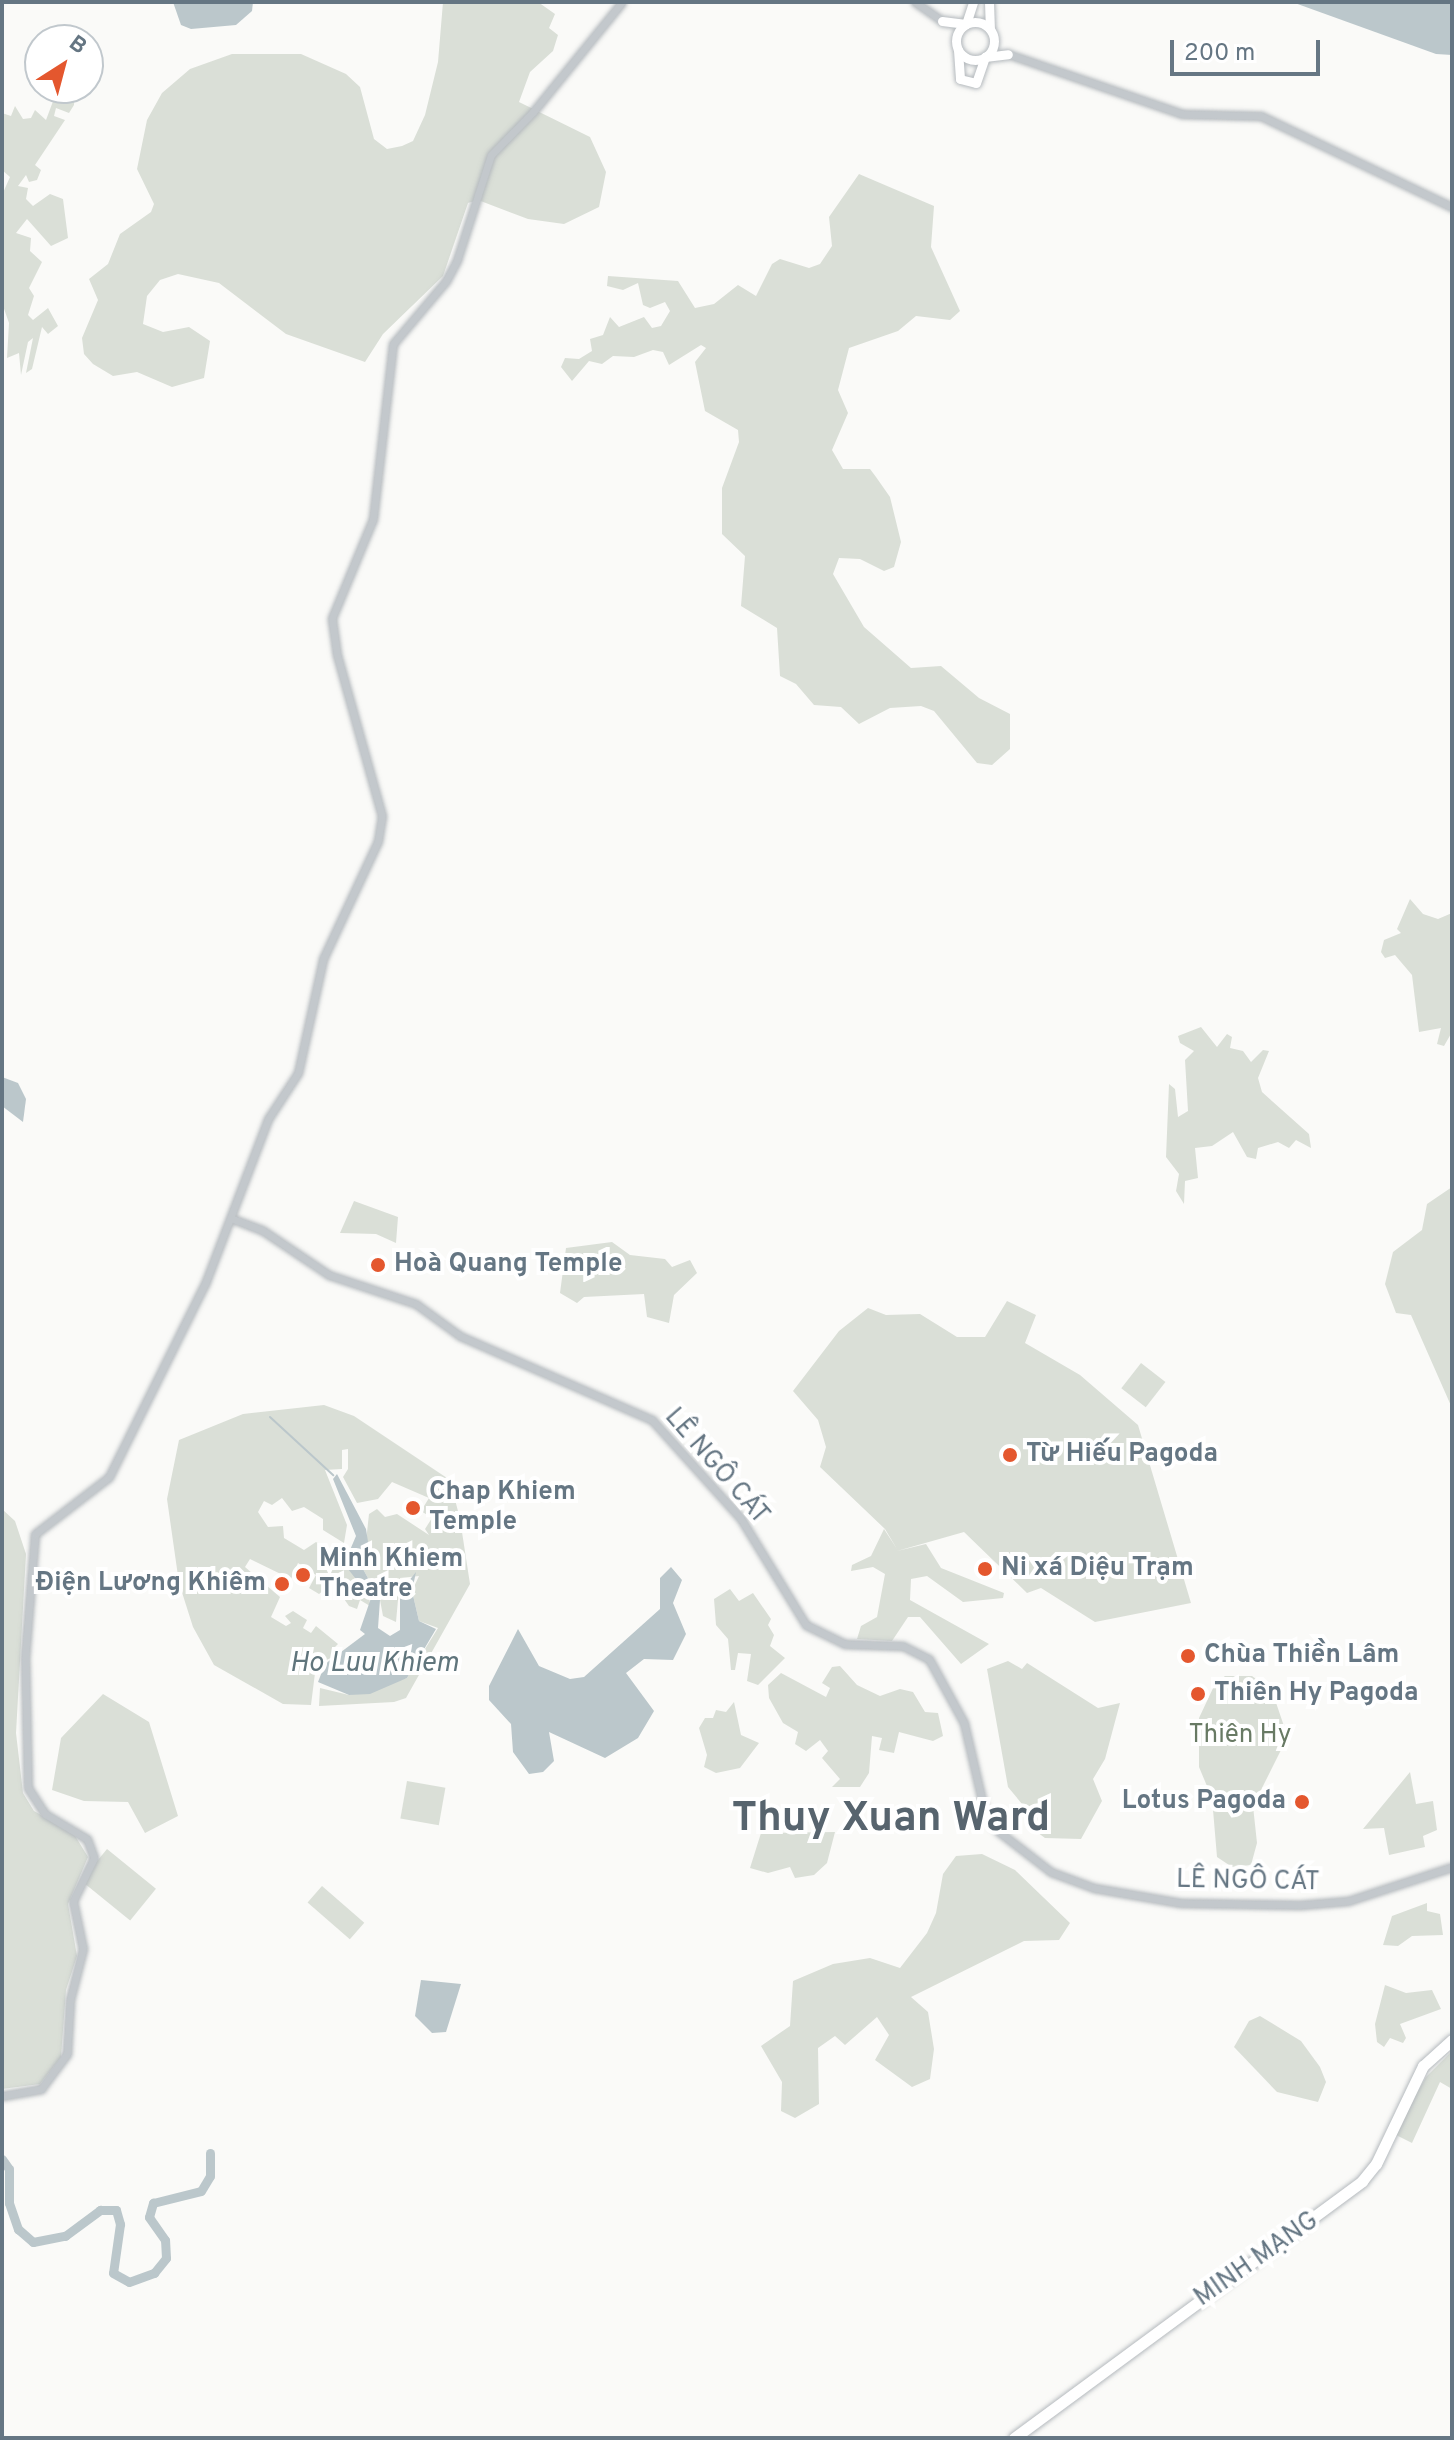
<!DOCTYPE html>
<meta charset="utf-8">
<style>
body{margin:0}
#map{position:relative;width:1454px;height:2440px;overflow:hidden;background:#fafaf8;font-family:Overpass,sans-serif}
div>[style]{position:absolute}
.green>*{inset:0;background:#dadfd7;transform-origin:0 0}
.water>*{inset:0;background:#bbc7cb}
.stream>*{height:2px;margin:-1px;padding:0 1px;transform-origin:1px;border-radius:1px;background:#bbc7cb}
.river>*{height:9px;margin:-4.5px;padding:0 4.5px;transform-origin:4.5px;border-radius:4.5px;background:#bbc7cb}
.roads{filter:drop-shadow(0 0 2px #b5babe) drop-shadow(0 0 2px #b5babe)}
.minor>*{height:7px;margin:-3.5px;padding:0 3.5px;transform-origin:3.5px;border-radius:3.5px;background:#c3c8cc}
.major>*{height:9px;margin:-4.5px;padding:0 4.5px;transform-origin:4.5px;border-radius:4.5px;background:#fff}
.major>.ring{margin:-4.5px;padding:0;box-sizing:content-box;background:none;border:9px solid #fff;border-radius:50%}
.highway>*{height:11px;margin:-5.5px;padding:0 5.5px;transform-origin:5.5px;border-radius:5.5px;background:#fff}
.dots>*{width:22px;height:22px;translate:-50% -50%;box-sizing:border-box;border:4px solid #fff;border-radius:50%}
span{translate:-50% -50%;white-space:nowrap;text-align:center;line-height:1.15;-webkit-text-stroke:8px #fff;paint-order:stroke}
.poi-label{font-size:26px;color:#657683;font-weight:700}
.left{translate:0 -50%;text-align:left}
.right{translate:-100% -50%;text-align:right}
.street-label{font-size:26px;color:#657683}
.park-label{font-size:26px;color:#687a64}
.water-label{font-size:28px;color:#60757c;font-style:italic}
.town-label{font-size:42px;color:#57646e;font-weight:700}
.frame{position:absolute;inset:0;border:4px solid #657683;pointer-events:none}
.north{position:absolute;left:24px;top:24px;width:80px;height:80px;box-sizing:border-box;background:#fff;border:2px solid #c1c8cd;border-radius:50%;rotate:36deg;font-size:22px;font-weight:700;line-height:32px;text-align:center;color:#657683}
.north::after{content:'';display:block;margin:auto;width:28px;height:36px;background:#e4572e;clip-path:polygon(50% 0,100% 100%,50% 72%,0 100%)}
.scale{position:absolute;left:1170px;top:40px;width:150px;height:36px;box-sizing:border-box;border:4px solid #657683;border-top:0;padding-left:10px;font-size:24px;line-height:28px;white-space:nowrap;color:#657683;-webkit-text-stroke:6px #fff;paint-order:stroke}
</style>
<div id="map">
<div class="green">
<div style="clip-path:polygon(443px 2px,538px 2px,555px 14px,549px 28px,558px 35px,553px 51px,530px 72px,519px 102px,590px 137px,606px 172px,599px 207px,564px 224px,528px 219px,478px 200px,468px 203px,443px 276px,383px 334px,365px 362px,286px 334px,219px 283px,178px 274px,160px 280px,147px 296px,143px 324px,163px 332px,189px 327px,210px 341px,204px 378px,172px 387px,137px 372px,113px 376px,93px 364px,84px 354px,82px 338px,98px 300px,89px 279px,108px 264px,120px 234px,151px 212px,154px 204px,137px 169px,147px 120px,162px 93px,190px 69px,232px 54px,301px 54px,346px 74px,360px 87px,374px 139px,387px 149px,402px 146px,413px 141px,425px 115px,438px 62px)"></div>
<div style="clip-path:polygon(58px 88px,75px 88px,74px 105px,69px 113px,56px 108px,54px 116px,65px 120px,35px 165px,41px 170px,37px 180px,29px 182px,26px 175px,18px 186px,28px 188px,26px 199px,33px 206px,50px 194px,63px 199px,68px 238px,51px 246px,27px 219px,16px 233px,31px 238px,30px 251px,42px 262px,29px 288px,34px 296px,28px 315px,33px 320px,48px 308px,58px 326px,48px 334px,42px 327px,32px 369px,26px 373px,33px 338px,28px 342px,21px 375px,19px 353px,7px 358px,9px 323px,2px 303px,2px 195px,10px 177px,2px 170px,2px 113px,11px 116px,15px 106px,23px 119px,31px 118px,35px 110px,46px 120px)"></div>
<div style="clip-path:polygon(859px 174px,934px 206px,931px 247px,960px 311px,950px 320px,916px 316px,898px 331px,849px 348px,838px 390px,848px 413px,832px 450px,843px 469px,870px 469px,876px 477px,890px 497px,901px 542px,894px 567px,884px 571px,860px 559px,839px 558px,833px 574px,864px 627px,911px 668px,941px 666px,979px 698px,1010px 714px,1010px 749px,992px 765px,977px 763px,934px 711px,921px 706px,890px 708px,859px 724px,841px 707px,814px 705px,796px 684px,780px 676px,777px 628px,741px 606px,745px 556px,722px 534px,722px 488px,739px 442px,738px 430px,705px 411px,695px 362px,706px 348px,701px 345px,669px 365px,663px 352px,653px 350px,634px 357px,613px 356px,602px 364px,589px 361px,572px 381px,561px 367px,565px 358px,579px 359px,592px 351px,590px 339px,603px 335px,610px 317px,619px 327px,644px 317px,652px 328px,661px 326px,670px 311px,665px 302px,650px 308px,643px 305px,638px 283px,623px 290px,607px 286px,608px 276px,678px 281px,695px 308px,714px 304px,738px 285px,756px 296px,772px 264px,780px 259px,809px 268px,820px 264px,832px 246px,829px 217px)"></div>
<div style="clip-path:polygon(1410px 899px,1423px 914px,1438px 919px,1452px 913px,1452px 1032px,1444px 1046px,1437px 1044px,1441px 1028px,1419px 1032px,1412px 975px,1395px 955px,1385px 958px,1381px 952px,1384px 940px,1401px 933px,1397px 929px)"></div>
<div style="clip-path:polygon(1201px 1027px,1217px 1047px,1227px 1034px,1232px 1037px,1230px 1048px,1243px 1051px,1251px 1062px,1263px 1050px,1269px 1051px,1258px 1078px,1262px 1092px,1309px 1134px,1311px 1148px,1296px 1140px,1289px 1148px,1278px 1142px,1258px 1148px,1256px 1159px,1247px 1157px,1233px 1132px,1212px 1146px,1195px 1148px,1198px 1178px,1185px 1181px,1184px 1204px,1176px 1191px,1179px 1174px,1166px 1157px,1169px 1084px,1175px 1089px,1178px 1117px,1188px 1111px,1185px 1060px,1194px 1051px,1180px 1043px,1178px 1036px)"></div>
<div style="clip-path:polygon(1452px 1187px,1452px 1408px,1411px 1315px,1396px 1313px,1385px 1284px,1393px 1252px,1422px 1230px,1427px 1204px)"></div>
<div style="clip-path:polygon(354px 1201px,398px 1217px,396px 1243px,376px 1234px,340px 1233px)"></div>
<div style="clip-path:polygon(612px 1242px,630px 1255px,665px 1259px,672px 1267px,690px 1260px,697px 1273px,674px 1295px,669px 1323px,647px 1317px,644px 1294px,584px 1297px,577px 1303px,560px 1293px,566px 1248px)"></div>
<div style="clip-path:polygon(1007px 1301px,1036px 1315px,1025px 1343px,1080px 1375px,1138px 1425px,1191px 1603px,1095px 1622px,1041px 1588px,1027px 1593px,964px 1532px,897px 1551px,926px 1544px,941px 1568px,1004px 1593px,1003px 1598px,963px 1602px,927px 1576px,911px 1579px,910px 1600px,989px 1644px,961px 1664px,920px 1617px,908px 1617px,892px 1641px,857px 1639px,861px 1626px,877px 1617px,885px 1574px,873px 1567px,851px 1571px,852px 1565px,871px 1556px,884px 1529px,897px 1549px,885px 1529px,820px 1467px,826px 1447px,818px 1420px,793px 1391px,839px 1331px,868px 1308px,886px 1315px,920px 1314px,957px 1337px,985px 1337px)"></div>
<div style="left:1141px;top:1363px;width:31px;height:32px;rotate:38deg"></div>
<div style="clip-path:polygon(324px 1405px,354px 1416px,450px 1480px,460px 1519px,470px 1584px,406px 1698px,394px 1702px,319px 1706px,320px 1688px,349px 1695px,407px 1678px,438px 1628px,419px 1621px,412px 1591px,419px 1576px,400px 1578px,396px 1622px,383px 1616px,380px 1600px,363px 1569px,369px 1514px,377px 1509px,385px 1517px,397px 1514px,429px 1535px,425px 1529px,432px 1518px,421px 1511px,429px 1498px,392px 1482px,378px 1499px,357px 1503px,343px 1477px,348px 1469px,348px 1449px,342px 1450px,342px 1469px,325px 1470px,347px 1525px,344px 1543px,323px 1530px,323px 1519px,304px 1507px,292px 1511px,282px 1498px,272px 1505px,264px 1501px,258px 1512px,268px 1527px,283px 1526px,284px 1538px,304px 1550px,316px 1542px,345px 1561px,369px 1591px,370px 1606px,360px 1600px,357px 1609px,349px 1606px,333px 1583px,319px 1594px,309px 1588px,316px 1575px,298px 1563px,291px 1579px,250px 1559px,245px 1567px,280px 1597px,271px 1617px,286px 1626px,291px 1623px,285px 1616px,293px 1611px,307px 1620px,303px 1628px,311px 1633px,316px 1626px,338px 1644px,334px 1648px,339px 1654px,316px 1665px,311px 1705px,283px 1704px,214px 1665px,193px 1627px,179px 1583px,167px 1499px,179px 1440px,243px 1414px)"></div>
<div style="clip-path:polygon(2px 1509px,15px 1521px,26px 1554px,16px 1733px,23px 1793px,34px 1811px,74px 1834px,88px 1857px,68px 1904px,77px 1956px,66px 1990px,61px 2057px,40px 2084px,2px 2089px)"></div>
<div style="clip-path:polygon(730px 1589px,739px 1601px,753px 1593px,771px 1619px,768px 1625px,774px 1635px,770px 1646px,785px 1658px,758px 1685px,747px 1681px,751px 1654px,738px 1653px,735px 1670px,731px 1670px,728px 1639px,716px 1625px,714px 1599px)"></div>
<div style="clip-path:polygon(1008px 1661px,1022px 1669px,1027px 1663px,1098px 1708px,1120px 1703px,1105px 1759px,1093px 1779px,1102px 1801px,1081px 1839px,1045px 1838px,1030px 1827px,1027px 1810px,1008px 1787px,987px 1669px)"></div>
<div style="clip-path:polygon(840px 1666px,857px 1685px,880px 1696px,900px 1689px,913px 1692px,925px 1712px,938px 1713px,943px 1736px,933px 1741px,899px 1732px,894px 1753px,879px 1750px,882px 1738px,872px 1736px,869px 1773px,860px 1787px,832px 1787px,840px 1779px,822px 1758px,828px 1751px,820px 1740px,806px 1751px,795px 1744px,798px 1732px,783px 1723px,769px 1698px,768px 1685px,781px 1673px,826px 1697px,830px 1688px,822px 1683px,832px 1667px)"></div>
<div style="clip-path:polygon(1225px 1676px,1252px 1676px,1272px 1691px,1285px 1729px,1283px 1746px,1253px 1806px,1257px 1843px,1251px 1865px,1232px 1867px,1217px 1857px,1212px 1798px,1199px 1767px,1199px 1718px,1215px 1684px)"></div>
<div style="clip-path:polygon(103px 1694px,149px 1722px,178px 1816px,145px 1833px,128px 1802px,84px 1801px,52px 1790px,61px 1738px)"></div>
<div style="clip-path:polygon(734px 1702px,741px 1735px,759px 1743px,740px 1768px,716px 1773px,704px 1767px,707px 1755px,699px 1728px,705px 1718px,713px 1718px,716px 1710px,726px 1712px)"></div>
<div style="clip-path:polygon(1410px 1772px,1416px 1804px,1433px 1801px,1437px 1830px,1423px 1836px,1425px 1847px,1389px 1855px,1384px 1828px,1363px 1829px)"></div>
<div style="left:407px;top:1781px;width:39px;height:38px;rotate:10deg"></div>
<div style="clip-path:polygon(835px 1832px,827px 1863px,814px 1875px,795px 1878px,790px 1867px,768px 1873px,750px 1868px,761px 1833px)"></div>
<div style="left:107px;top:1849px;width:63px;height:41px;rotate:39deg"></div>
<div style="clip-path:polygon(982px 1854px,1015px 1870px,1070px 1923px,1059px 1940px,1024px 1941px,911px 1997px,928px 2012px,934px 2049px,930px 2079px,912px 2087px,875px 2060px,889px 2035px,877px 2017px,845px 2045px,835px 2036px,818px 2048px,819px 2104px,795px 2118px,781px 2111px,782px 2082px,761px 2046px,790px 2026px,793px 1981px,833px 1964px,870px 1958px,900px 1968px,927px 1933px,936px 1913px,943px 1874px,956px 1856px)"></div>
<div style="left:322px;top:1886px;width:56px;height:22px;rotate:41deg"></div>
<div style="clip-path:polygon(1427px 1903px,1427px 1911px,1440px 1914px,1443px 1935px,1412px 1936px,1398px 1946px,1383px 1945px,1392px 1916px)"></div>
<div style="clip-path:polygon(1385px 1985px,1406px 1993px,1432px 1990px,1441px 2009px,1400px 2024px,1406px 2038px,1403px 2043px,1390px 2038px,1384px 2047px,1377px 2042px,1375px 2024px)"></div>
<div style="clip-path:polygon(1260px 2016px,1301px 2041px,1320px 2067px,1326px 2082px,1318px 2102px,1277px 2092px,1234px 2047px,1249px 2021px)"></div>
<div style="clip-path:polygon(1452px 2051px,1452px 2089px,1440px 2082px,1412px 2143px,1394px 2134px,1426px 2077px)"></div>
</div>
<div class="water">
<div style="clip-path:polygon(173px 2px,253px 2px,252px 11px,236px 25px,191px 29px,181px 25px)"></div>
<div style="clip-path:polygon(1292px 2px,1452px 2px,1452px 55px,1436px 54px)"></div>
<div style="clip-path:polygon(2px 1077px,18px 1083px,26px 1099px,23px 1122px,2px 1106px)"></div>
<div style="clip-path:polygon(337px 1474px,366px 1529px,369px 1548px,363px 1569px,380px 1600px,378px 1628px,390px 1636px,400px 1630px,400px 1592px,416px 1572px,412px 1591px,419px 1621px,436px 1629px,407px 1678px,370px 1694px,349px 1695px,318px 1682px,325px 1664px,365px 1634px,360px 1630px,371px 1598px,344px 1564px,356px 1536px,333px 1479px)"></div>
<div style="clip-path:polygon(671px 1567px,682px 1580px,673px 1603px,686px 1634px,673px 1660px,644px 1659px,626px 1673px,654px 1711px,638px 1738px,605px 1758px,549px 1732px,554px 1761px,543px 1772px,529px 1774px,513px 1752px,511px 1724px,489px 1700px,489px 1686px,518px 1629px,539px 1666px,570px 1679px,584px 1677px,660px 1609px,660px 1578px)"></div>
<div style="clip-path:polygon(421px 1980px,461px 1984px,446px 2032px,432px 2033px,415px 2016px)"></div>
</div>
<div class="stream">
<div style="left:270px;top:1417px;width:86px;rotate:42.6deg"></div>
</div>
<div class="river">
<div style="left:2px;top:2159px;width:12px;rotate:55deg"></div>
<div style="left:9px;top:2169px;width:34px;rotate:90deg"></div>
<div style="left:9px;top:2203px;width:28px;rotate:71deg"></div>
<div style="left:18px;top:2229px;width:20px;rotate:41deg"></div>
<div style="left:33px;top:2242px;width:33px;rotate:-11deg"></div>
<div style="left:65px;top:2236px;width:44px;rotate:-36.6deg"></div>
<div style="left:100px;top:2210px;width:16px"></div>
<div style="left:116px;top:2210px;width:15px;rotate:74deg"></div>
<div style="left:120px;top:2224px;width:49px;rotate:98.1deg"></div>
<div style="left:113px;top:2273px;width:18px;rotate:29deg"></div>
<div style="left:129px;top:2282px;width:27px;rotate:-20deg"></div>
<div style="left:154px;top:2273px;width:19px;rotate:-51deg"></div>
<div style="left:166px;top:2258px;width:18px;rotate:-93deg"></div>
<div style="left:165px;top:2240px;width:28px;rotate:-125deg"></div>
<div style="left:149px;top:2217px;width:15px;rotate:-74deg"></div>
<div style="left:153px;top:2203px;width:49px;rotate:-14deg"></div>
<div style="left:201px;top:2191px;width:17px;rotate:-59deg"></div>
<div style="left:210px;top:2176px;width:23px;rotate:-90deg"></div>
</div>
<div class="roads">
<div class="minor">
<div style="left:915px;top:2px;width:33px;rotate:35deg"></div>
<div style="left:1008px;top:54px;width:184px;rotate:19deg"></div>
<div style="left:1182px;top:114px;width:79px;rotate:1.5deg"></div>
<div style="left:1261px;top:116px;width:212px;rotate:25.5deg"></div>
<div style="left:233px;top:1219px;width:31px;rotate:21deg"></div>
<div style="left:262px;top:1230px;width:81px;rotate:33.9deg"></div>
<div style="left:329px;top:1275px;width:92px;rotate:18.4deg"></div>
<div style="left:416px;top:1304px;width:54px;rotate:36deg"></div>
<div style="left:460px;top:1336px;width:210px;rotate:23.6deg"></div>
<div style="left:652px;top:1420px;width:133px;rotate:48deg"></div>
<div style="left:741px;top:1519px;width:124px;rotate:58.5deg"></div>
<div style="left:806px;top:1625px;width:43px;rotate:26deg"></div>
<div style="left:845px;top:1644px;width:58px;rotate:2deg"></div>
<div style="left:903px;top:1646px;width:29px;rotate:27deg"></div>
<div style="left:929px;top:1659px;width:73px;rotate:61.3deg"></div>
<div style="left:964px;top:1723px;width:92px;rotate:76.9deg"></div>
<div style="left:985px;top:1813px;width:22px;rotate:54deg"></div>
<div style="left:998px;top:1831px;width:67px;rotate:37.7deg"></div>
<div style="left:1051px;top:1872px;width:46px;rotate:20.4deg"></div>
<div style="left:1094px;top:1888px;width:88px;rotate:9.8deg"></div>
<div style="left:1181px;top:1903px;width:119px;rotate:1deg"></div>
<div style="left:1300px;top:1905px;width:48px;rotate:-4.8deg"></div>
<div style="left:1348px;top:1901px;width:109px;rotate:-18.1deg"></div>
<div style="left:2px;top:2096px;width:40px;rotate:-10deg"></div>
<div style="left:41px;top:2089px;width:44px;rotate:-53.4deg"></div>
<div style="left:67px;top:2054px;width:54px;rotate:-86.8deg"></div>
<div style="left:70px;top:2000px;width:53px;rotate:-75.7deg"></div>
<div style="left:83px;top:1949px;width:49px;rotate:-101.8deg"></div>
<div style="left:73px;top:1901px;width:48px;rotate:-64deg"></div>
<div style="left:94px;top:1858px;width:20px;rotate:-110deg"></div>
<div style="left:87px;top:1839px;width:49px;rotate:-149.2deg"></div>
<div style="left:45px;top:1814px;width:31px;rotate:-123deg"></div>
<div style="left:28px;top:1788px;width:130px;rotate:-91.3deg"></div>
<div style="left:25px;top:1658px;width:124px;rotate:-85.4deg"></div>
<div style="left:35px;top:1534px;width:93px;rotate:-37.6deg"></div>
<div style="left:109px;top:1477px;width:216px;rotate:-63.6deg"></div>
<div style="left:205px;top:1284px;width:177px;rotate:-69.1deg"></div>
<div style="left:268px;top:1119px;width:55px;rotate:-56.9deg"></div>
<div style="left:298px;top:1073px;width:117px;rotate:-77.6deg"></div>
<div style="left:323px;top:959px;width:130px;rotate:-65deg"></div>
<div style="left:378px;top:841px;width:25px;rotate:-81deg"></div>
<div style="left:382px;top:816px;width:167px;rotate:-105.6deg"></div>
<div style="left:337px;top:655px;width:37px;rotate:-98deg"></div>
<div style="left:332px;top:618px;width:107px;rotate:-67.5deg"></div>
<div style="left:373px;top:519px;width:176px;rotate:-83.5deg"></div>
<div style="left:393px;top:344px;width:82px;rotate:-49.9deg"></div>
<div style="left:446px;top:281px;width:24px;rotate:-62deg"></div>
<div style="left:457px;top:260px;width:110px;rotate:-72.1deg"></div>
<div style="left:491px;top:155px;width:60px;rotate:-45.7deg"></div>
<div style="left:533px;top:112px;width:141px;rotate:-51deg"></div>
</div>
<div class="major">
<div style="left:989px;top:2px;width:27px;rotate:88deg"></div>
<div style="left:942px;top:21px;width:24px;rotate:7deg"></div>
<div style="left:966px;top:24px;width:23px;rotate:-72deg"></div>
<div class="ring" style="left:956px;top:22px;width:29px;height:29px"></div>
<div style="left:958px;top:50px;width:29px;rotate:86deg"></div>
<div style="left:960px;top:79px;width:16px;rotate:14deg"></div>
<div style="left:976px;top:83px;width:28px;rotate:-71deg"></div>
<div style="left:985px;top:57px;width:23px;rotate:-7deg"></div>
</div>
<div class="highway">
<div style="left:1014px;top:2438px;width:433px;rotate:-36.4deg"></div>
<div style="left:1362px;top:2181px;width:22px;rotate:-51deg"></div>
<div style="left:1376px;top:2164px;width:109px;rotate:-64.4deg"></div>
<div style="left:1423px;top:2066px;width:39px;rotate:-42deg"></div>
</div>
</div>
<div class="dots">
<div style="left:378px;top:1265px;background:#e4572e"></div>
<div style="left:1010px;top:1455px;background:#e4572e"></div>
<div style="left:413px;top:1508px;background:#e4572e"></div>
<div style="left:985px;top:1569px;background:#e4572e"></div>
<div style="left:303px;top:1575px;background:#e4572e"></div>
<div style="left:282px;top:1584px;background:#e4572e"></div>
<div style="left:1188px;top:1656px;background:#e4572e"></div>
<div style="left:1198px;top:1694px;background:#e4572e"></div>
<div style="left:1302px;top:1802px;background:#e4572e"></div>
</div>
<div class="poi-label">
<span class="left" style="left:394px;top:1265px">Hoà Quang Temple</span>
<span class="left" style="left:1026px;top:1455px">Từ Hiếu Pagoda</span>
<span class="left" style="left:429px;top:1508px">Chap Khiem<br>Temple</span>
<span class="left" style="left:319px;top:1575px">Minh Khiem<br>Theatre</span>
<span class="left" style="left:1001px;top:1569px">Ni xá Diệu Trạm</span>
<span class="right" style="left:266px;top:1584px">Điện Lương Khiêm</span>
<span class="left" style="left:1204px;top:1656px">Chùa Thiền Lâm</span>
<span class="left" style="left:1214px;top:1694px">Thiên Hy Pagoda</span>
<span class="right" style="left:1286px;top:1802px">Lotus Pagoda</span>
</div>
<div class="street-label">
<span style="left:716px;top:1467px;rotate:49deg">LÊ NGÔ CÁT</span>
<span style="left:1248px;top:1882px;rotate:1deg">LÊ NGÔ CÁT</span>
<span style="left:1257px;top:2260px;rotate:-35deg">MINH MẠNG</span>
</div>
<div class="park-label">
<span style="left:1240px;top:1736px">Thiên Hy</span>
</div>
<div class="water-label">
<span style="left:374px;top:1664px">Ho Luu Khiem</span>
</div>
<div class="town-label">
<span style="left:891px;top:1820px">Thuy Xuan Ward</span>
</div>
<div class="frame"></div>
<div class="north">B</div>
<div class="scale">200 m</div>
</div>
